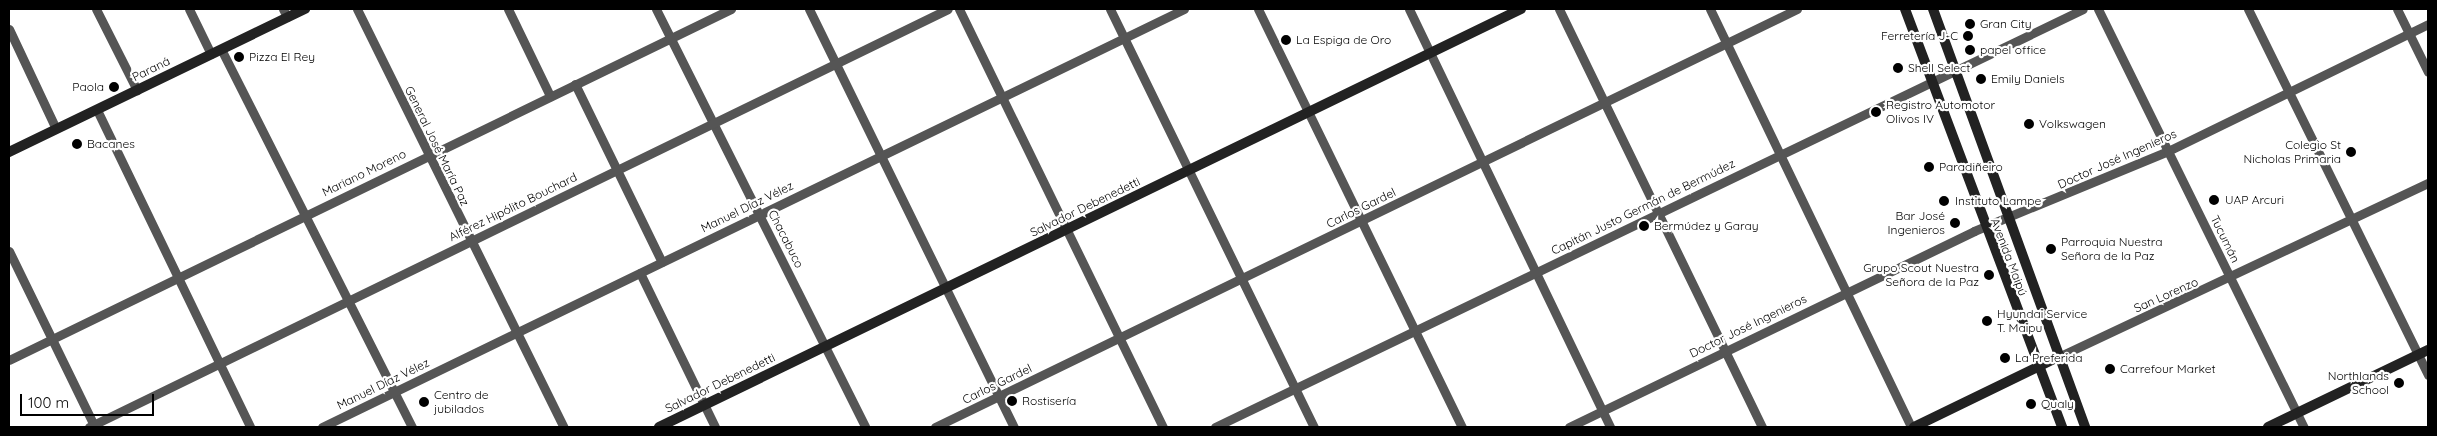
<!DOCTYPE html>
<meta charset="utf-8">
<style>
body{margin:0}
#map{position:relative;width:2437px;height:436px;overflow:hidden;background:#fff;font-family:Quicksand,sans-serif}
div>[style]{position:absolute}
.street>*{height:9px;margin:-4.5px;padding:0 4.5px;transform-origin:4.5px;border-radius:4.5px;background:#555}
.secondary>*{height:10px;margin:-5px;padding:0 5px;transform-origin:5px;border-radius:5px;background:#222}
.dots>*{width:14px;height:14px;translate:-50% -50%;box-sizing:border-box;border:2px solid #fff;border-radius:50%}
span{translate:-50% -50%;white-space:nowrap;text-align:center;line-height:1.15;-webkit-text-stroke:4.5px #fff;paint-order:stroke}
.poi-label{font-size:12px;color:#000}
.left{translate:0 -50%;text-align:left}
.right{translate:-100% -50%;text-align:right}
.street-label{font-size:12px;color:#000}
.frame{position:absolute;inset:0;border:10px solid #000;pointer-events:none}
.scale{position:absolute;left:20px;top:394px;width:134px;height:22px;box-sizing:border-box;border:2px solid #000;border-top:0;padding-left:6px;font-size:15px;line-height:18px;white-space:nowrap;color:#000;-webkit-text-stroke:4px #fff;paint-order:stroke}
</style>
<div id="map">
<div class="street">
<div style="left:96px;top:9px;width:91px;rotate:63.2deg"></div>
<div style="left:189px;top:9px;width:50px;rotate:63.9deg"></div>
<div style="left:283px;top:9px;width:9px;rotate:63deg"></div>
<div style="left:357px;top:9px;width:466px;rotate:63.7deg"></div>
<div style="left:508px;top:9px;width:97px;rotate:64.2deg"></div>
<div style="left:656px;top:9px;width:467px;rotate:63.4deg"></div>
<div style="left:809px;top:9px;width:466px;rotate:63.9deg"></div>
<div style="left:959px;top:9px;width:465px;rotate:64deg"></div>
<div style="left:1110px;top:9px;width:465px;rotate:64deg"></div>
<div style="left:1258px;top:9px;width:465px;rotate:64deg"></div>
<div style="left:1409px;top:9px;width:464px;rotate:64.3deg"></div>
<div style="left:1559px;top:9px;width:465px;rotate:64.1deg"></div>
<div style="left:1710px;top:9px;width:464px;rotate:64.3deg"></div>
<div style="left:2098px;top:9px;width:466px;rotate:63.8deg"></div>
<div style="left:2248px;top:9px;width:408px;rotate:63.8deg"></div>
<div style="left:2397px;top:9px;width:70px;rotate:63.8deg"></div>
<div style="left:9px;top:29px;width:110px;rotate:64.8deg"></div>
<div style="left:221px;top:49px;width:424px;rotate:63.2deg"></div>
<div style="left:575px;top:84px;width:198px;rotate:64deg"></div>
<div style="left:97px;top:110px;width:352px;rotate:64.2deg"></div>
<div style="left:9px;top:251px;width:196px;rotate:64deg"></div>
<div style="left:640px;top:273px;width:171px;rotate:64deg"></div>
<div style="left:2058px;top:357px;width:409px;rotate:-25.2deg"></div>
<div style="left:9px;top:360px;width:803px;rotate:-25.93deg"></div>
<div style="left:89px;top:427px;width:955px;rotate:-25.95deg"></div>
<div style="left:322px;top:427px;width:958px;rotate:-25.87deg"></div>
<div style="left:935px;top:427px;width:958px;rotate:-25.87deg"></div>
<div style="left:1215px;top:427px;width:963px;rotate:-25.71deg"></div>
<div style="left:1569px;top:427px;width:450px;rotate:-25.8deg"></div>
<div style="left:1974px;top:231px;width:210px;rotate:-22.4deg"></div>
<div style="left:2168px;top:151px;width:289px;rotate:-26deg"></div>
</div>
<div class="secondary">
<div style="left:1905px;top:9px;width:447px;rotate:69.4deg"></div>
<div style="left:1933px;top:9px;width:445px;rotate:70deg"></div>
<div style="left:9px;top:152px;width:329px;rotate:-25.8deg"></div>
<div style="left:659px;top:427px;width:958px;rotate:-25.87deg"></div>
<div style="left:1914px;top:427px;width:160px;rotate:-25.9deg"></div>
<div style="left:2268px;top:427px;width:178px;rotate:-25.7deg"></div>
</div>
<div class="dots">
<div style="left:1970px;top:24px;background:#000"></div>
<div style="left:1968px;top:36px;background:#000"></div>
<div style="left:1286px;top:40px;background:#000"></div>
<div style="left:1970px;top:50px;background:#000"></div>
<div style="left:239px;top:57px;background:#000"></div>
<div style="left:1898px;top:68px;background:#000"></div>
<div style="left:1981px;top:79px;background:#000"></div>
<div style="left:114px;top:87px;background:#000"></div>
<div style="left:1876px;top:112px;background:#000"></div>
<div style="left:2029px;top:124px;background:#000"></div>
<div style="left:77px;top:144px;background:#000"></div>
<div style="left:2351px;top:152px;background:#000"></div>
<div style="left:1929px;top:167px;background:#000"></div>
<div style="left:2214px;top:200px;background:#000"></div>
<div style="left:1944px;top:201px;background:#000"></div>
<div style="left:1955px;top:223px;background:#000"></div>
<div style="left:1644px;top:226px;background:#000"></div>
<div style="left:2051px;top:249px;background:#000"></div>
<div style="left:1989px;top:275px;background:#000"></div>
<div style="left:1987px;top:321px;background:#000"></div>
<div style="left:2005px;top:358px;background:#000"></div>
<div style="left:2110px;top:369px;background:#000"></div>
<div style="left:2399px;top:383px;background:#000"></div>
<div style="left:1012px;top:401px;background:#000"></div>
<div style="left:424px;top:402px;background:#000"></div>
<div style="left:2031px;top:404px;background:#000"></div>
</div>
<div class="poi-label">
<span class="left" style="left:1980px;top:24px">Gran City</span>
<span class="right" style="left:1958px;top:36px">Ferretería J-C</span>
<span class="left" style="left:1296px;top:40px">La Espiga de Oro</span>
<span class="left" style="left:1980px;top:50px">papel office</span>
<span class="left" style="left:249px;top:57px">Pizza El Rey</span>
<span class="left" style="left:1908px;top:68px">Shell Select</span>
<span class="left" style="left:1991px;top:79px">Emily Daniels</span>
<span class="right" style="left:104px;top:87px">Paola</span>
<span class="left" style="left:1886px;top:112px">Registro Automotor<br>Olivos IV</span>
<span class="left" style="left:2039px;top:124px">Volkswagen</span>
<span class="left" style="left:87px;top:144px">Bacanes</span>
<span class="right" style="left:2341px;top:152px">Colegio St<br>Nicholas Primaria</span>
<span class="left" style="left:1939px;top:167px">Paradiñeiro</span>
<span class="left" style="left:2225px;top:200px">UAP Arcuri</span>
<span class="left" style="left:1955px;top:201px">Instituto Lampe</span>
<span class="right" style="left:1945px;top:223px">Bar José<br>Ingenieros</span>
<span class="left" style="left:1654px;top:226px">Bermúdez y Garay</span>
<span class="left" style="left:2061px;top:249px">Parroquia Nuestra<br>Señora de la Paz</span>
<span class="right" style="left:1979px;top:275px">Grupo Scout Nuestra<br>Señora de la Paz</span>
<span class="left" style="left:1997px;top:321px">Hyundai Service<br>T. Maipu</span>
<span class="left" style="left:2015px;top:358px">La Preferida</span>
<span class="left" style="left:2120px;top:369px">Carrefour Market</span>
<span class="right" style="left:2389px;top:383px">Northlands<br>School</span>
<span class="left" style="left:434px;top:402px">Centro de<br>jubilados</span>
<span class="left" style="left:1022px;top:401px">Rostisería</span>
<span class="left" style="left:2041px;top:404px">Qualy</span>
</div>
<div class="street-label">
<span style="left:151px;top:69px;rotate:-26deg">Paraná</span>
<span style="left:437px;top:146px;rotate:64deg">General José María Paz</span>
<span style="left:2117px;top:159px;rotate:-24deg">Doctor José Ingenieros</span>
<span style="left:364px;top:173px;rotate:-26deg">Mariano Moreno</span>
<span style="left:513px;top:207px;rotate:-26deg">Alférez Hipólito Bouchard</span>
<span style="left:747px;top:207px;rotate:-26deg">Manuel Díaz Vélez</span>
<span style="left:1085px;top:207px;rotate:-26deg">Salvador Debenedetti</span>
<span style="left:1643px;top:207px;rotate:-26deg">Capitán Justo Germán de Bermúdez</span>
<span style="left:1361px;top:208px;rotate:-26deg">Carlos Gardel</span>
<span style="left:786px;top:239px;rotate:63deg">Chacabuco</span>
<span style="left:2225px;top:239px;rotate:64deg">Tucumán</span>
<span style="left:2009px;top:257px;rotate:69deg">Avenida Maipú</span>
<span style="left:2166px;top:295px;rotate:-24deg">San Lorenzo</span>
<span style="left:1748px;top:326px;rotate:-26deg">Doctor José Ingenieros</span>
<span style="left:720px;top:383px;rotate:-26deg">Salvador Debenedetti</span>
<span style="left:383px;top:384px;rotate:-26deg">Manuel Díaz Vélez</span>
<span style="left:997px;top:384px;rotate:-26deg">Carlos Gardel</span>
</div>
<div class="frame"></div>
<div class="scale">100 m</div>
</div>
